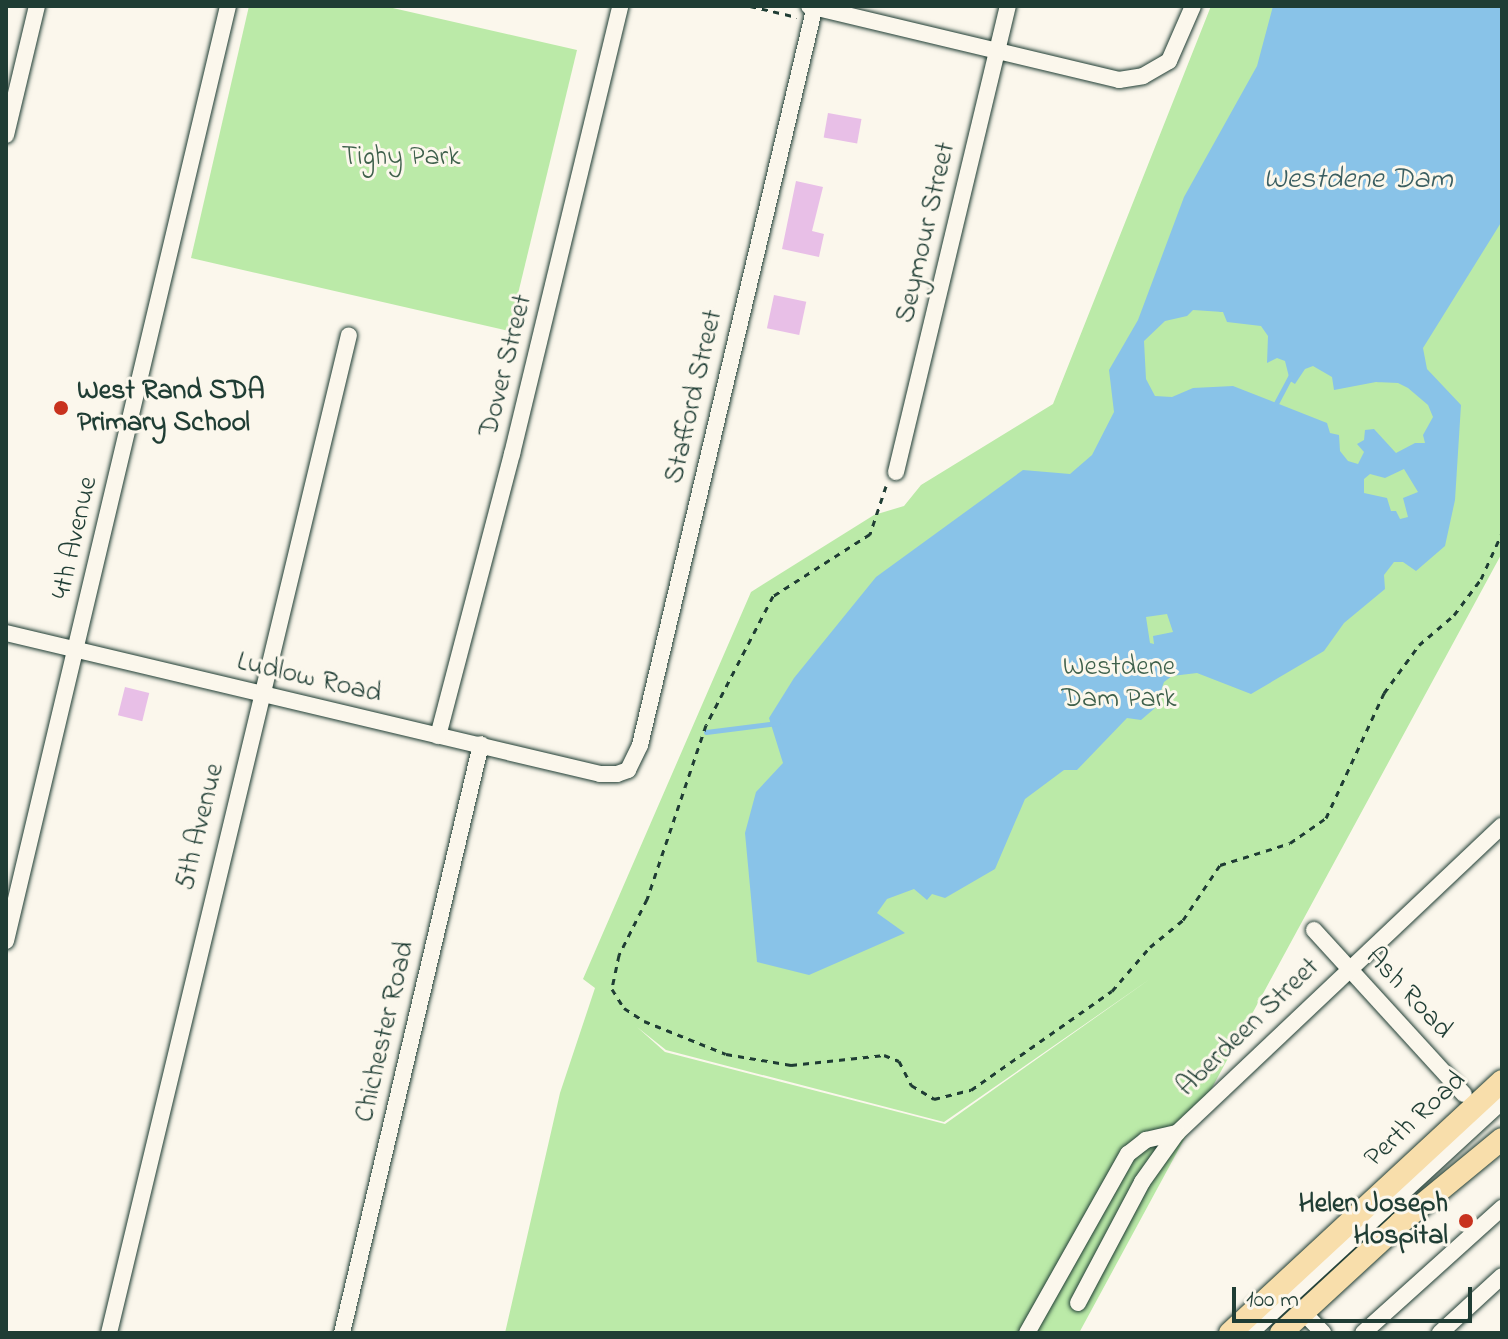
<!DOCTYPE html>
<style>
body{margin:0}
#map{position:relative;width:1508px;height:1339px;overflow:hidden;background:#fbf7ec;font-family:"Indie Flower",sans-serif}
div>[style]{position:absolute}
.green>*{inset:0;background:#bbeaa8}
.water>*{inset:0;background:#89c3e8}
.stream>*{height:5px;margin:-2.5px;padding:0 2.5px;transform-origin:2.5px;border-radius:2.5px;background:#89c3e8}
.building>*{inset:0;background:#e8bfe7;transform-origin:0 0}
.path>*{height:3px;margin-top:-1.5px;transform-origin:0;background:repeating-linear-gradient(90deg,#1f3d34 0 6px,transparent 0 12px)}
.roads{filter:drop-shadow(0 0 2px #1f3d34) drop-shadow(0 0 2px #1f3d34)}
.minor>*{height:16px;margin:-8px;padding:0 8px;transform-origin:8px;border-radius:8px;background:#fbf7ec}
.major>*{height:22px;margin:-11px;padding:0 11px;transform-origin:11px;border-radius:11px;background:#f8deab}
.dots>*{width:22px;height:22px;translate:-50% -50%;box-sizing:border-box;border:4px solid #fbf7ec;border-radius:50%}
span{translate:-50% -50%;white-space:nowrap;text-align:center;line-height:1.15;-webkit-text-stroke:6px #fbf7ec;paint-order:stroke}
.park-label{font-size:28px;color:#3e604b}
.street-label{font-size:28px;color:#1f3d34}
.poi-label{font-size:28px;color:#1f3d34;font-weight:700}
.left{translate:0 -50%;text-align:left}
.right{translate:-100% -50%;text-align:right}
.water-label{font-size:30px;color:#3a5e61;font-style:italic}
.frame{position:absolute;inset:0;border:8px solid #1f3d34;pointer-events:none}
.scale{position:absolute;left:1232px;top:1287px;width:240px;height:36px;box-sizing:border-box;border:4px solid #1f3d34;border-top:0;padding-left:10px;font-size:24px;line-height:28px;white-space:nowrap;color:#1f3d34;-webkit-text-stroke:6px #fbf7ec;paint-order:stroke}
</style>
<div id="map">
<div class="green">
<div style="clip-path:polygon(249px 6px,384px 6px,577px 50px,509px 331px,191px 258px)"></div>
<div style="clip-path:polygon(evenodd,1211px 6px,1502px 6px,1502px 553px,1079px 1333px,505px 1333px,560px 1093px,595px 988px,583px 979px,751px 592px,874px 515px,904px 506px,921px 485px,1053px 404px,1211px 6px,1150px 979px,945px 1124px,665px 1052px,637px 1027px,666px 1050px,944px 1122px,1150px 979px)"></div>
</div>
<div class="water">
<div style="clip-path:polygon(evenodd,1273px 6px,1502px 6px,1502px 221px,1423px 348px,1427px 369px,1461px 405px,1455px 500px,1445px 546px,1416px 571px,1403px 562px,1394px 562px,1384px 575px,1385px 589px,1344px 623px,1324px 651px,1251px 694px,1197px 673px,1172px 676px,1164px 682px,1155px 708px,1141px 720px,1127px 718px,1077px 770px,1064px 770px,1025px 799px,995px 869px,945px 898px,932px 894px,927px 900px,914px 889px,887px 899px,877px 913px,905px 933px,809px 975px,757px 962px,745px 833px,756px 792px,783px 763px,769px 718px,794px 678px,876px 577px,1023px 470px,1070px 474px,1092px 455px,1114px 412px,1109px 370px,1138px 320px,1184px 197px,1257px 66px,1273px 6px,1193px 310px,1223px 312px,1227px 322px,1261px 326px,1268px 336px,1267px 363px,1277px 358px,1285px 361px,1290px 381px,1295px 384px,1305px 369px,1313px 366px,1332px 377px,1334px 390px,1376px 382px,1398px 383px,1408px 388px,1428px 405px,1433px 417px,1423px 435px,1425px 443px,1415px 443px,1396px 453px,1374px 429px,1365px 430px,1364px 440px,1357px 444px,1364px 452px,1358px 464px,1348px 461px,1340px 451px,1339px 435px,1330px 433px,1327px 423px,1233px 386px,1193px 388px,1172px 397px,1155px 396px,1146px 379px,1144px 341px,1165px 321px,1187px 316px,1193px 310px,1273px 6px,1404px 469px,1418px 492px,1403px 498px,1408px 517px,1400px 519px,1396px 511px,1391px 511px,1387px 498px,1364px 493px,1364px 479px,1370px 474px,1385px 478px,1404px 469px,1273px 6px,1167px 614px,1173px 632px,1153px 636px,1154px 644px,1150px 643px,1146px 617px,1167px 614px)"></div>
</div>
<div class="stream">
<div style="left:1274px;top:407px;width:38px;rotate:-62deg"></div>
<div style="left:706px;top:732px;width:72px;rotate:-7.2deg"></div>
</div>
<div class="building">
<div style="left:828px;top:113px;width:34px;height:25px;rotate:10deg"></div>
<div style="clip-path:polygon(796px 181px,823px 187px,812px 231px,824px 234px,819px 257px,782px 249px)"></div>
<div style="left:774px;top:295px;width:33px;height:34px;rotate:12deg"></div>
<div style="left:125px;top:687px;width:25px;height:29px;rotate:14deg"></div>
</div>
<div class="path">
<div style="left:750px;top:6px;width:48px;rotate:13.2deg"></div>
<div style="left:886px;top:486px;width:51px;rotate:108.4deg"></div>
<div style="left:870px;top:534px;width:115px;rotate:147.4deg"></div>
<div style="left:773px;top:596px;width:145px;rotate:117.4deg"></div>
<div style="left:706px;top:725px;width:184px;rotate:108.7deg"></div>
<div style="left:647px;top:899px;width:63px;rotate:116.6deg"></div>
<div style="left:619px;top:955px;width:35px;rotate:102deg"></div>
<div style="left:612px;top:989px;width:22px;rotate:58deg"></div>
<div style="left:624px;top:1008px;width:24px;rotate:33deg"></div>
<div style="left:644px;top:1021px;width:88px;rotate:21.9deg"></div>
<div style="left:726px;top:1054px;width:66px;rotate:9.6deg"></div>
<div style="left:791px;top:1065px;width:94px;rotate:-6.1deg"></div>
<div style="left:884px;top:1055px;width:16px;rotate:22deg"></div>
<div style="left:899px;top:1061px;width:27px;rotate:63deg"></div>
<div style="left:911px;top:1085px;width:27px;rotate:31deg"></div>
<div style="left:934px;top:1099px;width:38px;rotate:-14deg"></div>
<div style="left:971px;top:1090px;width:172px;rotate:-35.1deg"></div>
<div style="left:1112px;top:991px;width:58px;rotate:-49.2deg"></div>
<div style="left:1150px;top:947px;width:43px;rotate:-39.3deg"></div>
<div style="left:1183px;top:920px;width:66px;rotate:-56.1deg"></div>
<div style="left:1220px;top:865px;width:73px;rotate:-17.4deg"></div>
<div style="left:1290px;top:843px;width:44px;rotate:-34.8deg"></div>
<div style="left:1326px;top:818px;width:138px;rotate:-65.1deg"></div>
<div style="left:1384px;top:693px;width:59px;rotate:-53.9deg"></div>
<div style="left:1419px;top:645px;width:46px;rotate:-40.6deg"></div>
<div style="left:1454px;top:615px;width:45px;rotate:-53.1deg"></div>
<div style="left:1481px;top:579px;width:51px;rotate:-65.5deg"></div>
</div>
<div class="roads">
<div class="minor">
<div style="left:809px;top:6px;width:319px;rotate:13.4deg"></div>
<div style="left:1119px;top:80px;width:24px;rotate:-9deg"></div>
<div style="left:1143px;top:76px;width:30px;rotate:-30deg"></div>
<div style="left:1169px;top:61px;width:60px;rotate:-66.4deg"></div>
<div style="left:6px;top:135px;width:133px;rotate:-76.5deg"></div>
<div style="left:896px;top:472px;width:479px;rotate:-76.5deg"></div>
<div style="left:6px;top:633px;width:611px;rotate:13.35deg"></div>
<div style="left:600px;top:774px;width:17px"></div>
<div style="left:617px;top:774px;width:12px;rotate:-20deg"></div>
<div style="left:628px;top:770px;width:28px;rotate:-64deg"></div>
<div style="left:640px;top:745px;width:759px;rotate:-76.68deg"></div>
<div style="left:438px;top:736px;width:292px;rotate:-75.3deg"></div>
<div style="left:512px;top:454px;width:461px;rotate:-76.4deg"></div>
<div style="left:1314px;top:930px;width:222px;rotate:47.6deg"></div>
<div style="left:6px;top:941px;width:961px;rotate:-76.64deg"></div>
<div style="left:1078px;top:1303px;width:137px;rotate:-62.1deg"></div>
<div style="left:1142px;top:1182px;width:60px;rotate:-54.5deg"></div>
<div style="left:1177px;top:1133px;width:447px;rotate:-43.4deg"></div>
<div style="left:1303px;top:1312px;width:29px;rotate:46deg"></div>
<div style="left:109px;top:1333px;width:1026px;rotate:-76.48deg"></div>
<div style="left:342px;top:1333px;width:605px;rotate:-76.72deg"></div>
<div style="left:1027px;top:1333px;width:206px;rotate:-60.6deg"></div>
<div style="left:1128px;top:1154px;width:23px;rotate:-38deg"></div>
<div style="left:1146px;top:1140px;width:32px;rotate:-13deg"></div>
<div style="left:1250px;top:1333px;width:343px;rotate:-42.6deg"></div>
<div style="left:1363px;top:1333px;width:187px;rotate:-42deg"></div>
<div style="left:1440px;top:1333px;width:84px;rotate:-42.6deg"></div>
</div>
<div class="major">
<div style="left:1230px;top:1333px;width:371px;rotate:-42.8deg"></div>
<div style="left:1281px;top:1333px;width:162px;rotate:-42.7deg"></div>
<div style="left:1400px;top:1223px;width:132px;rotate:-39.5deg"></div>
</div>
</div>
<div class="dots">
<div style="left:61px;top:408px;background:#c8321e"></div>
<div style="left:1466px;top:1221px;background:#c8321e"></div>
</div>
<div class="park-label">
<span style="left:401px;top:158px">Tighy Park</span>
<span style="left:1119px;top:684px">Westdene<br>Dam Park</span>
</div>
<div class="street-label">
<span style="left:927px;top:233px;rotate:-77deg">Seymour Street</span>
<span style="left:507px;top:366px;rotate:-76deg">Dover Street</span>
<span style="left:695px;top:397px;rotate:-77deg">Stafford Street</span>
<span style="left:76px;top:538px;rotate:-77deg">4th Avenue</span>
<span style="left:309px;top:679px;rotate:13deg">Ludlow Road</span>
<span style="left:201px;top:827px;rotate:-76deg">5th Avenue</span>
<span style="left:1408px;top:994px;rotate:47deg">Ash Road</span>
<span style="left:1249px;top:1028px;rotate:-44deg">Aberdeen Street</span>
<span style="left:386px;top:1032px;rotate:-77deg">Chichester Road</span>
<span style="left:1416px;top:1120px;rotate:-43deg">Perth Road</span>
</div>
<div class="poi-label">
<span class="left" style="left:77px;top:408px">West Rand SDA<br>Primary School</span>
<span class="right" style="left:1448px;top:1221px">Helen Joseph<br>Hospital</span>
</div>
<div class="water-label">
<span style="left:1358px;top:180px">Westdene Dam</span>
</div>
<div class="frame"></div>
<div class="scale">100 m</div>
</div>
